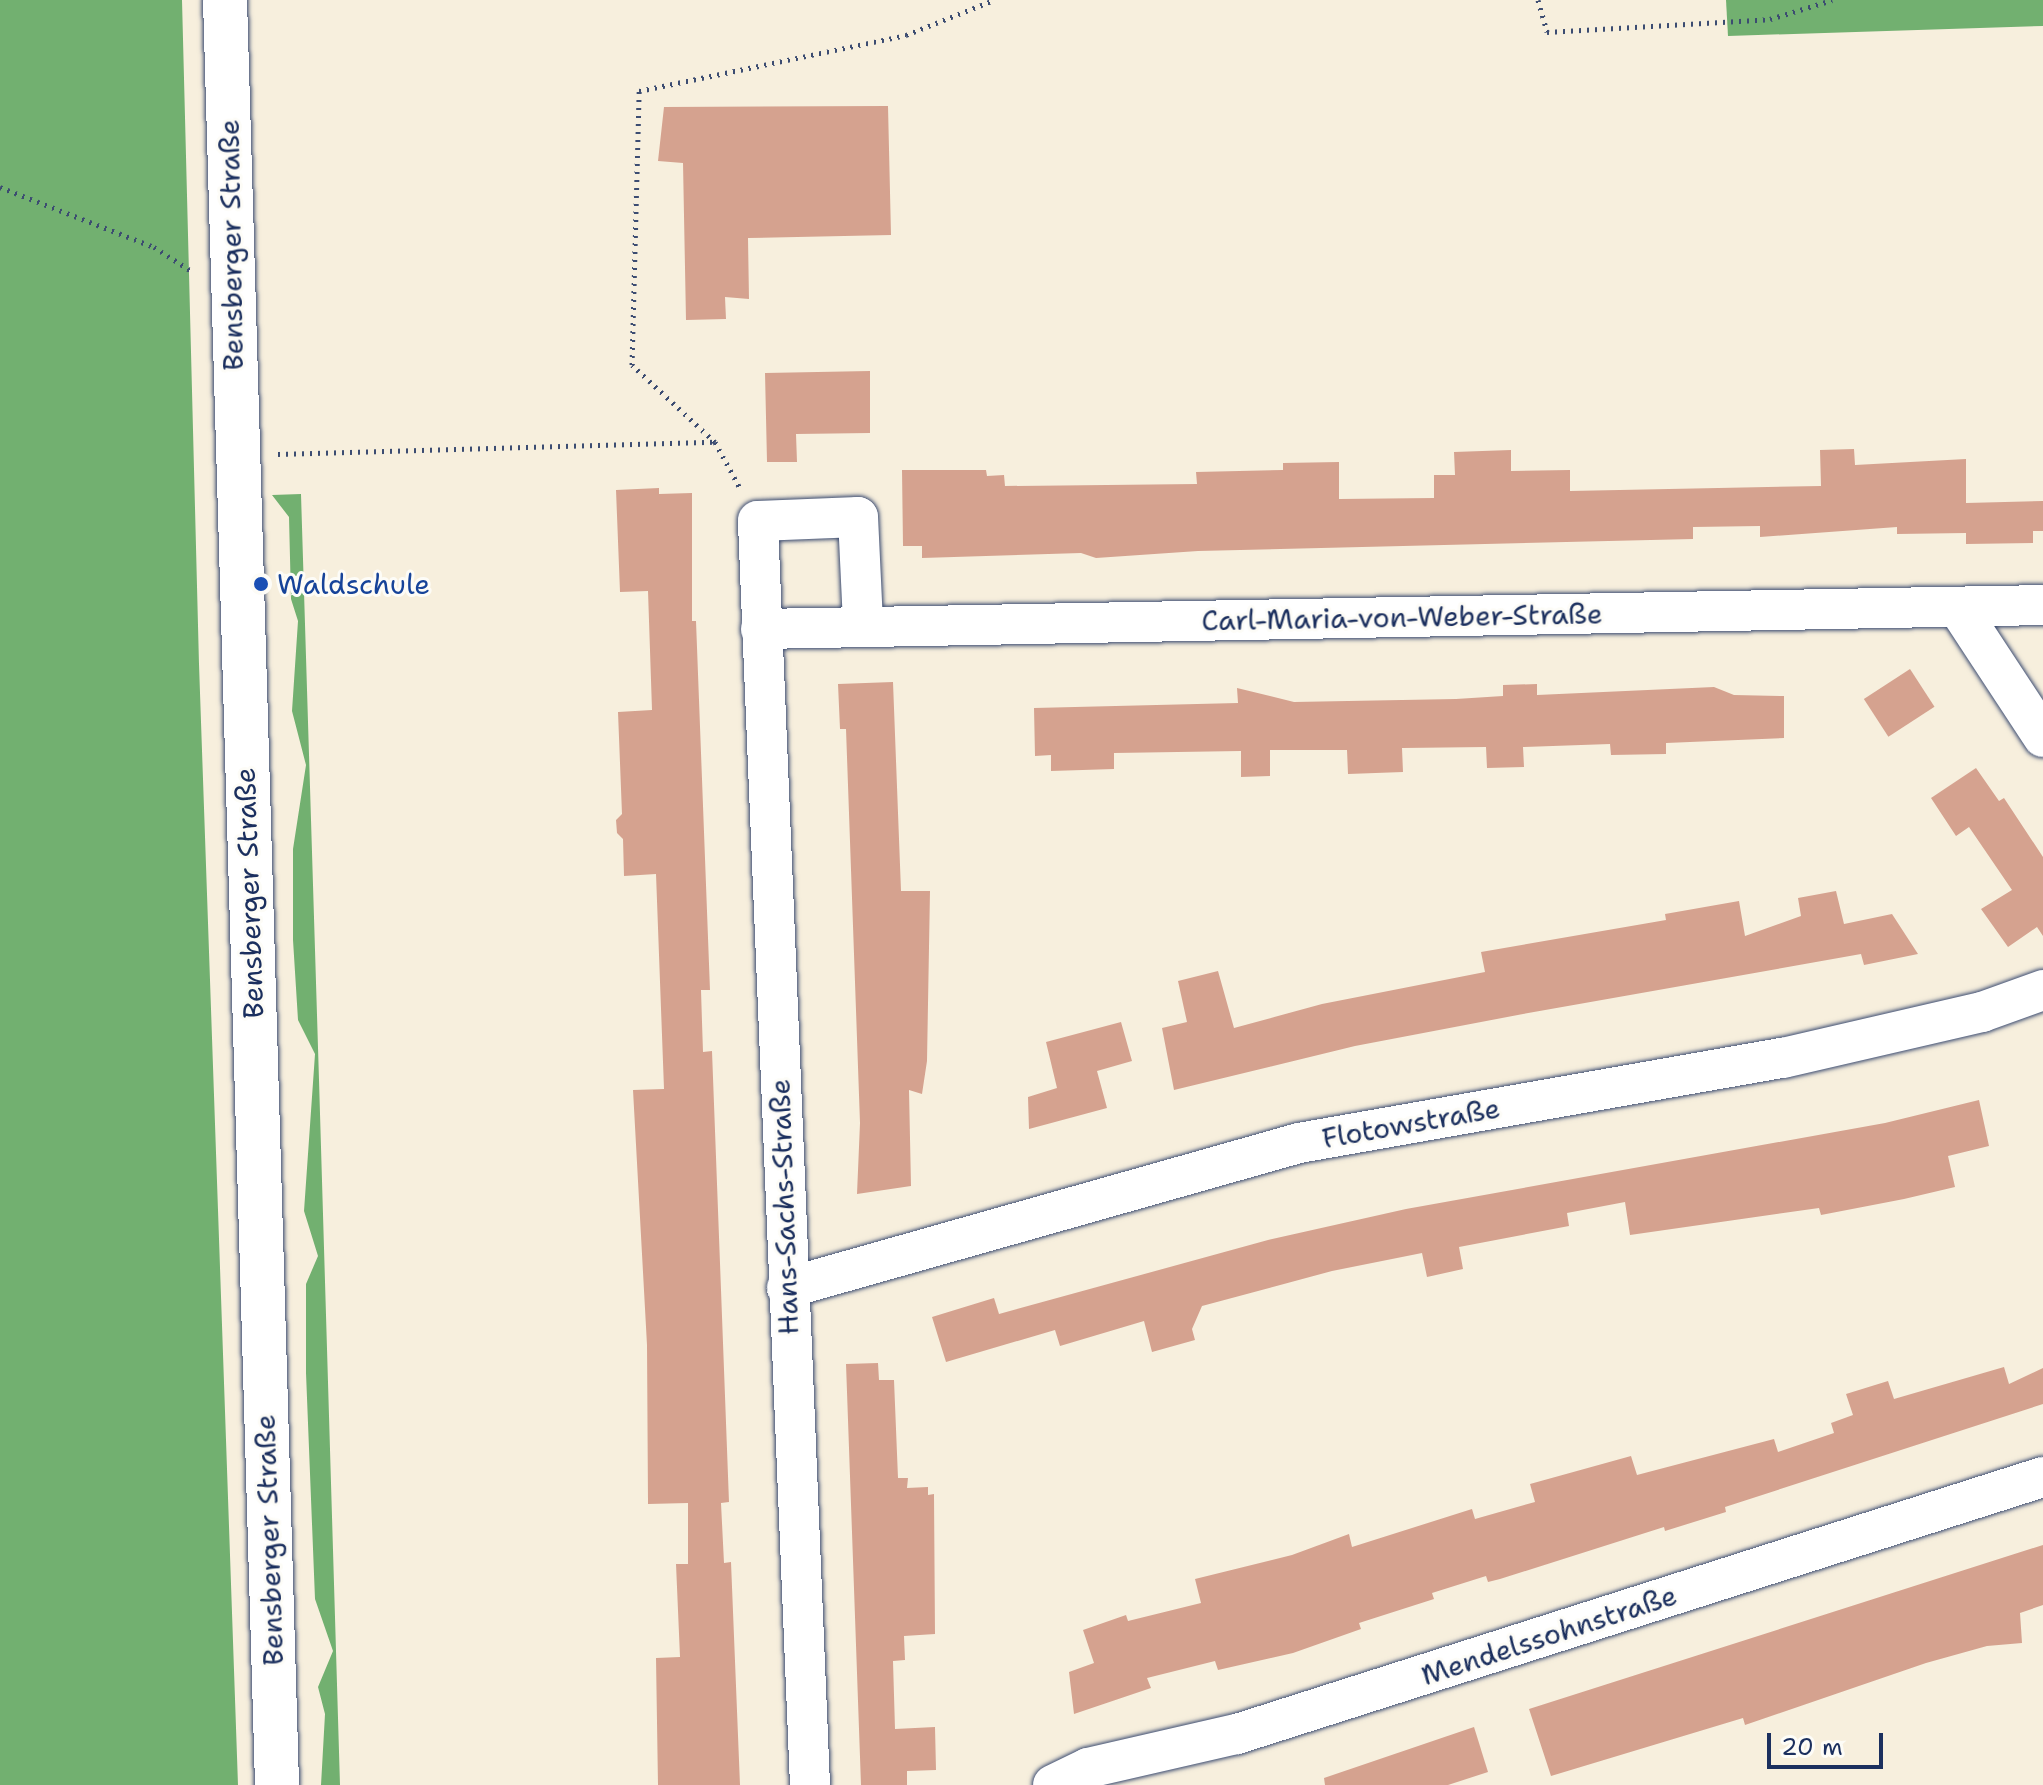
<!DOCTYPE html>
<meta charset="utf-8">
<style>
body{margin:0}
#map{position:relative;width:2043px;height:1785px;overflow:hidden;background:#f7efdd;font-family:"Shantell Sans",sans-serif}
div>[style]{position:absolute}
.forest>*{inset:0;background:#72b070}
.building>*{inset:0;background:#d5a28f;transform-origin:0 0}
.path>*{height:5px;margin-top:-2.5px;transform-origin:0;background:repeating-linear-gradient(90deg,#3c4c71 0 2px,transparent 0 8px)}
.roads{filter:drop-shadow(0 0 2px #3c4c71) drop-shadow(0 0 2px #3c4c71)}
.minor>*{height:40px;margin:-20px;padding:0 20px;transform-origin:20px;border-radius:20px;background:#fff}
.major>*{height:44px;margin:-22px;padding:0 22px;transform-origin:22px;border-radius:22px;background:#fff}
.dots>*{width:22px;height:22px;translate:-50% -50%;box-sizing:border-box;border:4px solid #fdfcf7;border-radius:50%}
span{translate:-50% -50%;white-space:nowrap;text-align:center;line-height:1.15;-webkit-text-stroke:6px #fdfcf7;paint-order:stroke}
.street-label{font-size:28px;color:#1b2f5e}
.transit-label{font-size:28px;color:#164399}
.left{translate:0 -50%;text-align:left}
.scale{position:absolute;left:1767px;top:1733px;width:116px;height:36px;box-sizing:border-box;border:4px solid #1b2f5e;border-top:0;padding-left:10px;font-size:24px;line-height:28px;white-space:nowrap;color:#1b2f5e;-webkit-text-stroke:6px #fdfcf7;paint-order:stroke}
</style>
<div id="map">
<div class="forest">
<div style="clip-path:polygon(0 0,182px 0,199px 664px,238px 1785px,0 1785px)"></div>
<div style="clip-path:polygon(1726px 0,2043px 0,2043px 26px,1728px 36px)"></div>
<div style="clip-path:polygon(301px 494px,319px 1080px,340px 1785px,321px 1785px,325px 1714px,318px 1687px,333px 1651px,315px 1599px,306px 1373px,306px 1284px,318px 1256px,304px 1211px,315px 1054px,298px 1020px,293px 940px,293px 849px,306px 765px,292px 711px,298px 621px,291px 599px,289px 517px,272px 495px)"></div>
</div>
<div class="building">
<div style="clip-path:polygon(888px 106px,891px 235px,748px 238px,749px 299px,725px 297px,726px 319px,686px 320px,683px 163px,658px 161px,664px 107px)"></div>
<div style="clip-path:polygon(870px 371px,870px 433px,796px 434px,797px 462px,767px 462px,765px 373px)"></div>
<div style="clip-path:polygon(1854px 449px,1855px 465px,1966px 459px,1966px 503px,2043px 501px,2043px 531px,2033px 531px,2033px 543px,1966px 544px,1966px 533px,1897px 534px,1897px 527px,1760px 537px,1760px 526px,1693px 527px,1693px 539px,1198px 551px,1096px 558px,1081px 553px,922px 558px,922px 546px,903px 546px,902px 470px,986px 470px,987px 476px,1004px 475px,1005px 486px,1197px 484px,1196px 472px,1283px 470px,1283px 463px,1339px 462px,1339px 499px,1434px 498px,1434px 475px,1455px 475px,1454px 452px,1511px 450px,1511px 471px,1570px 470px,1570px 491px,1821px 486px,1820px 450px)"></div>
<div style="clip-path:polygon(659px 488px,659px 494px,692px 493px,692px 621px,696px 621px,710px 990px,701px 990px,702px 1022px,703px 1052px,712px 1051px,729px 1502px,721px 1503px,724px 1563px,731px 1562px,740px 1785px,658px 1785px,656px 1658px,680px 1657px,676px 1564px,688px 1564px,688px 1503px,648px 1504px,647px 1345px,633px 1090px,664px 1089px,656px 874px,624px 876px,623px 839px,617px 833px,616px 820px,622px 814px,618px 712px,652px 710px,648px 591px,620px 592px,616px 490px)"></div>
<div style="left:1910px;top:669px;width:45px;height:55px;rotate:57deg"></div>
<div style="clip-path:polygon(893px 682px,901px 891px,930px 891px,927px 1061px,922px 1094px,909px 1090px,911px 1186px,857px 1194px,860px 1123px,846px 729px,840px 729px,838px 684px)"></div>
<div style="clip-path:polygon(1537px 684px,1537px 695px,1714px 687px,1734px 695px,1784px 696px,1784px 738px,1666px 743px,1666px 754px,1611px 755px,1610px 744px,1523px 747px,1524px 767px,1487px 768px,1486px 747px,1402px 748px,1403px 772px,1348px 774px,1347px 750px,1270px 750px,1270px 776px,1241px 777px,1241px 751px,1114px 753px,1114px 769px,1051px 771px,1051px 755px,1035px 756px,1034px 708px,1238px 703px,1237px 688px,1294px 702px,1456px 699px,1503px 696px,1503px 685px)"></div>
<div style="clip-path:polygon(1976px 768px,1999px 801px,2004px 798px,2043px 857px,2043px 936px,2037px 927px,2008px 947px,1981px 909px,2012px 890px,1969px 827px,1956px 836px,1931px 798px)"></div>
<div style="clip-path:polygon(1836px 891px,1844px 924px,1892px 914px,1918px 954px,1864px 965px,1861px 954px,1523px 1014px,1355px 1046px,1174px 1090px,1162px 1028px,1187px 1022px,1178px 981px,1218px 971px,1234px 1028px,1322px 1004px,1485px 972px,1481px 952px,1666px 920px,1665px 914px,1739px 901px,1745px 936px,1801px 916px,1798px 898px)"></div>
<div style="clip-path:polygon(1121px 1022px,1132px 1061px,1097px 1071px,1107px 1108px,1029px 1129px,1028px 1097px,1057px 1088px,1046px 1042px)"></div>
<div style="clip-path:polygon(1979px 1100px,1989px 1146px,1948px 1156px,1955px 1187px,1904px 1199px,1821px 1215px,1819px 1208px,1630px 1235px,1625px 1202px,1567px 1213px,1569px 1226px,1459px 1247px,1463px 1269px,1427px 1277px,1422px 1253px,1332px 1271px,1202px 1306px,1192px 1329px,1195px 1340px,1152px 1352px,1144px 1321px,1060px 1346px,1055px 1330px,946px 1362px,932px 1317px,994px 1298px,999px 1314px,1268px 1240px,1406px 1209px,1885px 1123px)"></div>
<div style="clip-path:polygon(878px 1363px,879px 1380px,894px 1380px,898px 1478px,908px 1478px,907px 1488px,928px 1487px,928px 1495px,934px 1494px,935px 1634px,904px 1636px,905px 1660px,893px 1661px,895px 1729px,935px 1727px,936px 1770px,907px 1771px,907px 1785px,861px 1785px,846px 1364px)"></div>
<div style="clip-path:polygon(2004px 1367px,2009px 1384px,2043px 1368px,2043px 1404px,1725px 1507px,1726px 1512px,1665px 1531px,1664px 1527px,1500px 1579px,1488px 1582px,1486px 1576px,1432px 1593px,1434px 1599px,1359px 1623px,1361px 1629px,1293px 1653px,1218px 1670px,1215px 1661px,1147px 1678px,1151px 1688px,1074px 1714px,1069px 1672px,1094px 1663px,1083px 1630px,1126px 1615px,1128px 1621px,1201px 1603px,1195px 1579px,1292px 1555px,1349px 1534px,1352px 1547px,1472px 1509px,1475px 1519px,1535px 1502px,1530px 1484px,1631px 1456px,1637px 1475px,1774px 1439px,1778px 1452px,1834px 1433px,1831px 1423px,1853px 1415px,1846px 1394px,1888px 1381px,1894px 1399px)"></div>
<div style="clip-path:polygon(2043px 1545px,2043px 1605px,2020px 1613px,2022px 1643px,1987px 1646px,1926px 1663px,1745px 1725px,1743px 1718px,1551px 1776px,1529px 1709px)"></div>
<div style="clip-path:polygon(1474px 1727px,1488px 1772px,1448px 1785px,1325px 1785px,1324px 1778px)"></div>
</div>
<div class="path">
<div style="left:1538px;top:0;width:33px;rotate:74deg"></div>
<div style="left:1547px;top:32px;width:223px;rotate:-3.3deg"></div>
<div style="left:1770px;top:19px;width:65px;rotate:-17deg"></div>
<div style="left:0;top:187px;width:165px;rotate:21.3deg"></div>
<div style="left:154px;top:247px;width:46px;rotate:32.7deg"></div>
<div style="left:715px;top:442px;width:113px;rotate:-137.1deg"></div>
<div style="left:632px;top:365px;width:274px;rotate:-88.5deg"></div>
<div style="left:639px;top:91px;width:273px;rotate:-11.8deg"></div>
<div style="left:906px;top:35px;width:95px;rotate:-21.7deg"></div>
<div style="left:278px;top:454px;width:437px;rotate:-1.6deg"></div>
<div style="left:715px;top:442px;width:52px;rotate:61.5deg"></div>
</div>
<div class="roads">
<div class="minor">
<div style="left:1959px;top:609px;width:153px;rotate:56.7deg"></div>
<div style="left:761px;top:629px;width:1282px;rotate:-1.07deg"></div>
<div style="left:787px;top:1288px;width:532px;rotate:-15.81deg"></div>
<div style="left:1299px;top:1143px;width:491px;rotate:-10deg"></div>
<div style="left:1783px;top:1058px;width:204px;rotate:-13deg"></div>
<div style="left:1982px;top:1012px;width:65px;rotate:-19.8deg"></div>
<div style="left:810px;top:1785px;width:1265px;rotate:-92.36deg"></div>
<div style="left:758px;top:521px;width:100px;rotate:-2.3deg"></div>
<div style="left:858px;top:517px;width:107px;rotate:87.3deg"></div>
<div style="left:1053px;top:1785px;width:39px;rotate:-26deg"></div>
<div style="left:1088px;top:1768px;width:153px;rotate:-12.9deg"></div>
<div style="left:1237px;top:1734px;width:846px;rotate:-17.69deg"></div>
</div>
<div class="major">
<div style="left:225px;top:0;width:1786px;rotate:88.33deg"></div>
</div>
</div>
<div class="dots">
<div style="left:261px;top:584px;background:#1a4fb4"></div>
</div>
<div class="street-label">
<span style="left:231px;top:245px;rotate:-91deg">Bensberger Straße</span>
<span style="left:1402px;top:617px;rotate:-1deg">Carl-Maria-von-Weber-Straße</span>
<span style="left:249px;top:893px;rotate:-92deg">Bensberger Straße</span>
<span style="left:1411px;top:1123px;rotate:-10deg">Flotowstraße</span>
<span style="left:784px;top:1207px;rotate:-92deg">Hans-Sachs-Straße</span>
<span style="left:269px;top:1540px;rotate:-92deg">Bensberger Straße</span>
<span style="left:1549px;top:1635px;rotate:-18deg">Mendelssohnstraße</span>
</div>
<div class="transit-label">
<span class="left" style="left:277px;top:584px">Waldschule</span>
</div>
<div class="scale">20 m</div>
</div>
